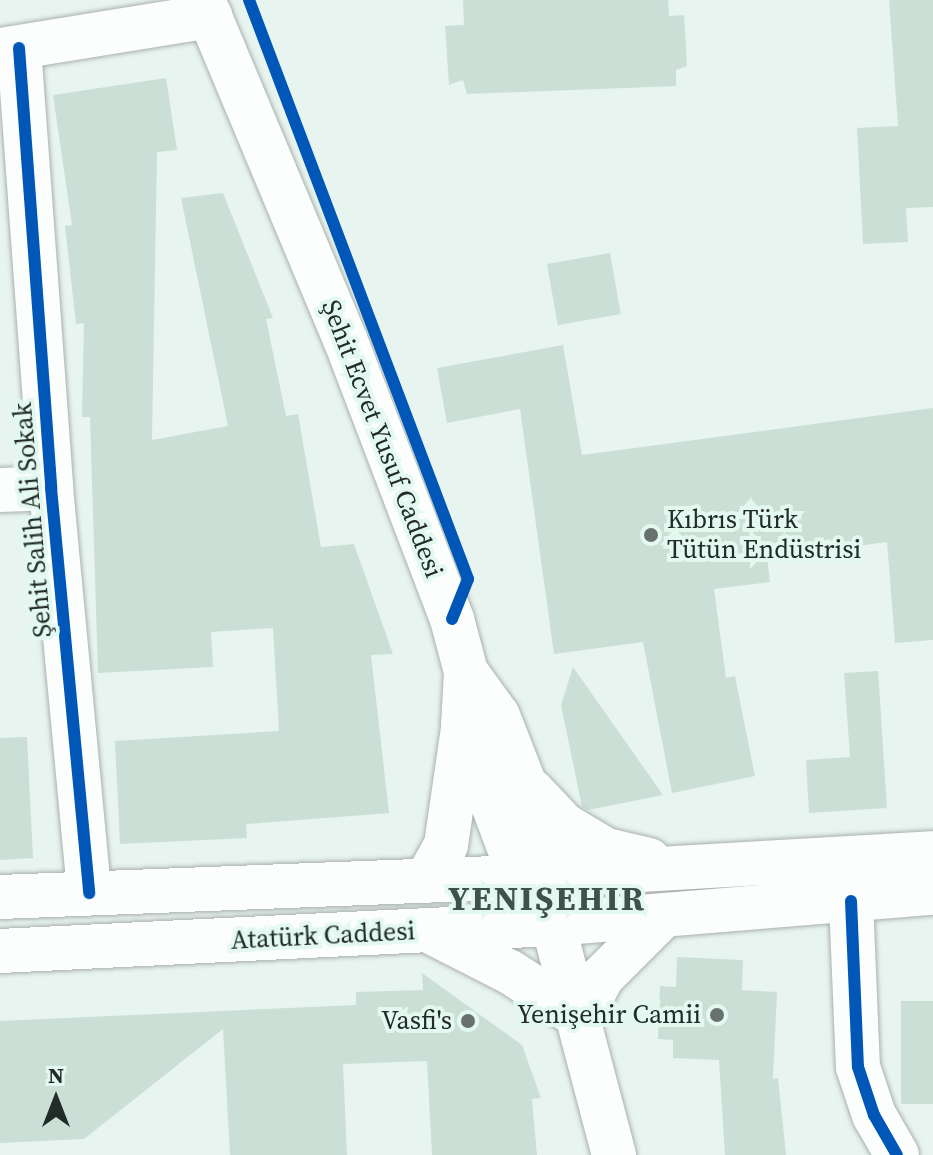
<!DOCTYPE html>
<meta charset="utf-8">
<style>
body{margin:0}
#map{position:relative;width:933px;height:1155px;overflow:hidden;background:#e8f4ef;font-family:"Source Serif 4",serif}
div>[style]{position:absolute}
.building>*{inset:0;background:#cbdfd7;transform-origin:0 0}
.roads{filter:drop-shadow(0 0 2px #a9b1ae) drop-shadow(0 0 2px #a9b1ae)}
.minor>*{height:44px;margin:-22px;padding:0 22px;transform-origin:22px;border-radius:22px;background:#fcfdfd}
.major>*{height:44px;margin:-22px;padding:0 22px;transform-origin:22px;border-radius:22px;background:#fcfdfd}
.cycleway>*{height:12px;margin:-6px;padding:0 6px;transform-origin:6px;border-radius:6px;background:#0057b8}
.dots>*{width:22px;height:22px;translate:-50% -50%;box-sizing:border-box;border:4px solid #e3f9f0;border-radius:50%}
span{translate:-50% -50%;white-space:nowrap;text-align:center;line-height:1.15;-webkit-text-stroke:8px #e3f9f0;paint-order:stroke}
.street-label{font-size:26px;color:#232b28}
.poi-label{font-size:26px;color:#232b28}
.left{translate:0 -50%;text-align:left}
.right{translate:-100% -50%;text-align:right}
.district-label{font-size:34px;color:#3e514a;font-weight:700;letter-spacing:2px}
.north{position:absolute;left:16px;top:1059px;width:80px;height:80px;-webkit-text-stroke:6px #e3f9f0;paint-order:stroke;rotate:0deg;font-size:22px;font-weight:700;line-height:32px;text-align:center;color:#232b28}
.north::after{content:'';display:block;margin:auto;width:28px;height:36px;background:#232b28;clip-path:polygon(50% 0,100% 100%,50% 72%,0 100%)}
</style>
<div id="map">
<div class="building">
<div style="clip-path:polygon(463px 0,668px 0,669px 16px,684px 15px,687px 66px,676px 70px,676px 86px,467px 94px,463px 80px,449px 85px,445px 26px,464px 25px)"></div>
<div style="clip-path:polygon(889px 0,933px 0,933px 207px,906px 208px,908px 242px,863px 244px,857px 128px,898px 126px)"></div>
<div style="clip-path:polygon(166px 78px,177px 150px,157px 152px,152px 440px,228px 426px,181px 198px,223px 193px,273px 318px,266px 319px,286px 416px,298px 414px,321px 547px,354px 544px,393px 654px,371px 655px,389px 813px,246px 824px,247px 838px,120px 844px,115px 741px,279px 731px,273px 628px,211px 632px,213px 667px,98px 673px,90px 417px,82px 417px,84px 323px,76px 324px,65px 226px,72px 225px,53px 95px)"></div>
<div style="left:610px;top:253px;width:62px;height:64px;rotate:80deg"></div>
<div style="clip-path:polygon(563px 345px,582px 455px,933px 408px,933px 640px,895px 643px,887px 542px,767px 558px,770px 582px,714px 589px,726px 678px,735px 676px,755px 776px,672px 793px,643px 642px,554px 654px,520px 409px,447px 423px,437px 368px)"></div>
<div style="clip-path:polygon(573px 667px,663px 795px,588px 810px,582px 807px,561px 705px)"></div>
<div style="clip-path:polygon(878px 671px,887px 808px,809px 813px,806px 760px,850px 757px,844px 673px)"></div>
<div style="clip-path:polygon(27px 737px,33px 858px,0 860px,0 738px)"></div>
<div style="clip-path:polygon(677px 957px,743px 960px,742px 990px,777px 992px,773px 1079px,778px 1078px,786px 1155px,725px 1155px,719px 1060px,673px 1058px,673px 1040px,658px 1039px,660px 986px,676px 987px)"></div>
<div style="clip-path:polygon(422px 973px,522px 1045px,541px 1098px,532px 1099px,537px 1155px,432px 1155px,427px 1061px,343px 1064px,347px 1155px,230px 1155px,223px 1029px,84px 1139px,0 1143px,0 1021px,356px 1005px,356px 992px,423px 990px)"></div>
<div style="left:933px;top:1001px;width:103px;height:32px;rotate:90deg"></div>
</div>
<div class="roads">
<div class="minor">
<div style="left:19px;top:48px;width:441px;rotate:85.8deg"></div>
<div style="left:51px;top:488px;width:407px;rotate:84.6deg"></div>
<div style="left:0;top:50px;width:213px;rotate:-9.2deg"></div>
<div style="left:0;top:490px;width:51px;rotate:-2.2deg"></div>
<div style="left:851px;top:901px;width:166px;rotate:87.6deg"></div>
<div style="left:858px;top:1067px;width:51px;rotate:71.6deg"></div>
<div style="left:874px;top:1115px;width:46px;rotate:60.1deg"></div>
</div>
<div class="major">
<div style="left:203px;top:0;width:368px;rotate:67.3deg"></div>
<div style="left:345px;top:339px;width:300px;rotate:69.1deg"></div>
<div style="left:452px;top:619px;width:55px;rotate:75.2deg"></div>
<div style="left:466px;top:672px;width:54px;rotate:54deg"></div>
<div style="left:498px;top:716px;width:121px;rotate:68.7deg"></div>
<div style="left:542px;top:829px;width:49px;rotate:69.7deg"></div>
<div style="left:559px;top:875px;width:49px;rotate:97deg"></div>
<div style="left:466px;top:672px;width:53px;rotate:93.2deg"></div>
<div style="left:463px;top:725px;width:162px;rotate:69.4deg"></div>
<div style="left:520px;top:877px;width:57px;rotate:54.9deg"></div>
<div style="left:553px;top:924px;width:239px;rotate:75.2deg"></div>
<div style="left:532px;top:791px;width:47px;rotate:46.7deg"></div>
<div style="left:564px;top:825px;width:49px;rotate:30.8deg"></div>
<div style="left:606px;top:850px;width:44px;rotate:13.1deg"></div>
<div style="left:426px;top:881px;width:41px;rotate:-60.9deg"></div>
<div style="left:446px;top:845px;width:117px;rotate:-81.7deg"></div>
<div style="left:0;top:897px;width:520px;rotate:-2.2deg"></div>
<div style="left:520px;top:877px;width:414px;rotate:-3.3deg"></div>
<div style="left:431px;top:932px;width:89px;rotate:26.9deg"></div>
<div style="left:510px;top:972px;width:85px;rotate:32.9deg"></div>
<div style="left:0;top:951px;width:554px;rotate:-2.8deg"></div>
<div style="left:553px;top:924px;width:381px;rotate:-4.7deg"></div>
<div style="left:581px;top:1018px;width:46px;rotate:-62.9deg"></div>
<div style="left:602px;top:977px;width:88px;rotate:-45deg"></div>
</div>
</div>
<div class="cycleway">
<div style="left:249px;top:0;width:619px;rotate:69.28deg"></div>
<div style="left:468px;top:579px;width:43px;rotate:111.8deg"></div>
<div style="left:19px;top:48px;width:441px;rotate:85.8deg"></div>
<div style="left:51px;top:488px;width:407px;rotate:84.6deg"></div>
<div style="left:851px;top:901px;width:166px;rotate:87.6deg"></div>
<div style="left:858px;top:1067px;width:51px;rotate:71.6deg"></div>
<div style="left:874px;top:1115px;width:46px;rotate:60.1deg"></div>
</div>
<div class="dots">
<div style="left:651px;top:535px;background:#68716e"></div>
<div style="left:717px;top:1015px;background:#68716e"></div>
<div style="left:468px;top:1021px;background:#68716e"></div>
</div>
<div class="street-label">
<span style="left:382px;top:439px;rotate:69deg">Şehit Ecvet Yusuf Caddesi</span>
<span style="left:33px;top:520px;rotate:-95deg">Şehit Salih Ali Sokak</span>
<span style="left:323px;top:936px;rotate:-3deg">Atatürk Caddesi</span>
</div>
<div class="poi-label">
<span class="left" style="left:667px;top:535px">Kıbrıs Türk<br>Tütün Endüstrisi</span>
<span class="right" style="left:701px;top:1015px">Yenişehir Camii</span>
<span class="right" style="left:452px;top:1021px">Vasfi's</span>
</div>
<div class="district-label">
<span style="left:547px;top:899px">YENIŞEHIR</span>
</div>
<div class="north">N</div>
</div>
